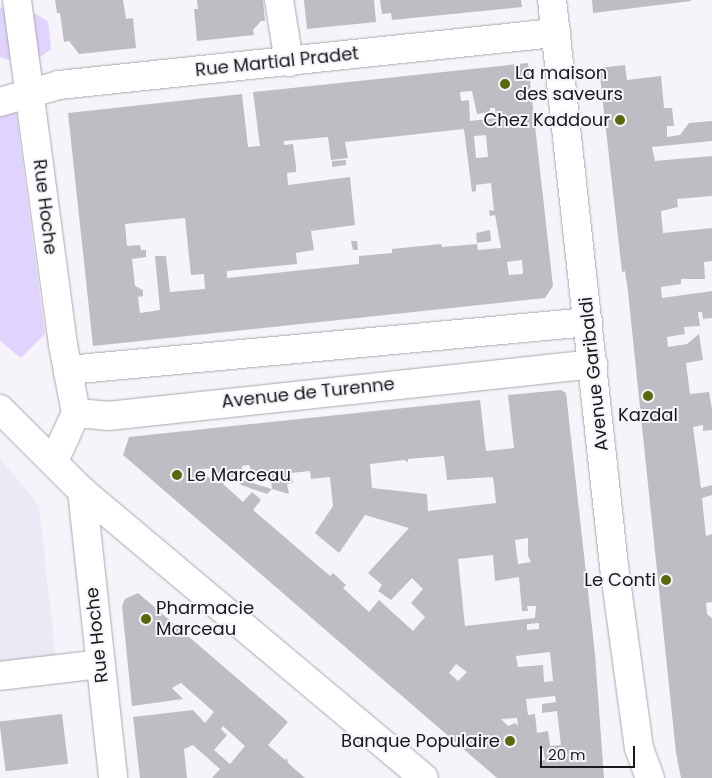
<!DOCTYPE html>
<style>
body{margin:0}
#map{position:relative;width:712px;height:778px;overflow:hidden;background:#f6f4fa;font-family:Poppins,sans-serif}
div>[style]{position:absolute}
.built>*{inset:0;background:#ece8f5}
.green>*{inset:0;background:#e0d4ff}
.building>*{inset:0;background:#bfbdc3;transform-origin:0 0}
.roads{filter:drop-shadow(0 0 1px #aaa8ae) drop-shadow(0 0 1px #aaa8ae)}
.minor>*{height:28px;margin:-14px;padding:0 14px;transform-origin:14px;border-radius:14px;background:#fff}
.tertiary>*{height:28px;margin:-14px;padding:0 14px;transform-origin:14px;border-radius:14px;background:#fff}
.secondary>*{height:28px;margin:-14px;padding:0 14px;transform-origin:14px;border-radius:14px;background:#fff}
.dots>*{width:14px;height:14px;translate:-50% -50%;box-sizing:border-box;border:2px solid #f6f4fa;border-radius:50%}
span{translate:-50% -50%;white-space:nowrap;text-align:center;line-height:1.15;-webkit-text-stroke:4px #f6f4fa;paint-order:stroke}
.street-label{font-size:18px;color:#19181a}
.poi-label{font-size:18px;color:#19181a}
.left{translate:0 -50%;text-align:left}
.right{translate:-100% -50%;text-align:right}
.scale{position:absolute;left:540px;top:746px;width:95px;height:22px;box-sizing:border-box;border:2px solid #19181a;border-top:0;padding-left:6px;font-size:15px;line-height:18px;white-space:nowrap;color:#19181a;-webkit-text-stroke:4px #f6f4fa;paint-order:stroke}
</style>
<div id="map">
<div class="built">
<div style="clip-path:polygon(0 458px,39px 506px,56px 659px,0 665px)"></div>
</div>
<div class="green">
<div style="clip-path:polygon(0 7px,5px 9px,12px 61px,0 57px)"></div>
<div style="clip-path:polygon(24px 8px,48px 21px,51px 50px,33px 61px)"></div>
<div style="clip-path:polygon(16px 111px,45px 334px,21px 358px,0 341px,0 113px)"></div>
</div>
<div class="building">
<div style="clip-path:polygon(55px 0,123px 0,126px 19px,133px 18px,136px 48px,79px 54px,69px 41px,64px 42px,60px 13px,57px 13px)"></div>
<div style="clip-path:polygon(197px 0,263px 0,265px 21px,261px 21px,253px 30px,254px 35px,197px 41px,194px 9px,198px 9px)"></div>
<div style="clip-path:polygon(304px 0,374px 0,376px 22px,307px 29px)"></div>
<div style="clip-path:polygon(380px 0,521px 0,522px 7px,392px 20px,391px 13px,382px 14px)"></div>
<div style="clip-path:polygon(592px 0,691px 0,691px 1px,593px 13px)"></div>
<div style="clip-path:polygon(evenodd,528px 63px,553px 286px,545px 298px,93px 346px,68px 113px,242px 94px,248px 147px,260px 146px,253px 92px,528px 63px,472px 91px,477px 114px,490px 112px,490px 108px,495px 108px,496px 118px,470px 121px,469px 100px,461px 101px,460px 92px,472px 91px,528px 63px,464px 129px,472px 192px,476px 191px,476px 185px,491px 183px,494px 211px,489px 210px,490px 216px,495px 215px,501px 248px,478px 250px,477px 244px,442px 247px,441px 244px,392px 249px,392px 253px,359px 256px,359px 264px,227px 278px,227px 271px,297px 264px,296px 253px,314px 250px,311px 231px,355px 225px,350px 177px,288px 185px,287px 173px,296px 172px,296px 166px,293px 144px,284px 145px,284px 141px,328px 137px,331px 160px,348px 158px,345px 142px,464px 129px,528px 63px,486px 135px,488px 157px,476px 158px,474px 136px,486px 135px,528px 63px,185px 218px,191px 275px,204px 274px,205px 289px,170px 292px,166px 256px,155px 256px,160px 310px,140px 313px,138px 297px,143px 296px,143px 290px,135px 286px,132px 259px,146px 257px,146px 250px,141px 250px,140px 245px,127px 246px,125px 224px,185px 218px,528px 63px,522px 260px,523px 274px,509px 275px,507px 262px,522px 260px)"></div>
<div style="clip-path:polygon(625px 65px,627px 80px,661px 76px,664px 108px,672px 108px,674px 126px,667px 126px,667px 137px,680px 135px,689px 123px,712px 121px,712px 141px,652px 147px,655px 161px,712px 156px,712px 196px,677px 199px,678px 207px,661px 211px,663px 233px,712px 228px,712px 261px,704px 262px,705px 279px,681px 279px,681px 284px,661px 287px,662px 298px,712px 291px,712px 318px,703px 319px,702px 312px,698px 312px,700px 326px,684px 327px,685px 334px,667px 337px,668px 347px,687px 344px,699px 334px,703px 360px,686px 363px,690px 394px,709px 392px,712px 409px,712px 430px,703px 431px,703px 425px,693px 427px,701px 488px,712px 485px,712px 495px,702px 498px,706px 536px,712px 534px,712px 602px,706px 603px,707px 614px,712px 618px,712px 778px,681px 778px,676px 753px,628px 292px,625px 271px,622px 272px,599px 68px)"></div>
<div style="clip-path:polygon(346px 160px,346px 165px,332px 167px,332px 161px)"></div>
<div style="clip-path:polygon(490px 230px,491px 241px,477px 243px,476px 233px)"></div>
<div style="clip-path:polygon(351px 241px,357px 241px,358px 250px,353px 250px)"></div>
<div style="clip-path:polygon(evenodd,561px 390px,566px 393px,595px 654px,604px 778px,497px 778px,123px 455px,129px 437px,480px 400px,486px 451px,514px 448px,508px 395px,561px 390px,444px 456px,447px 480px,493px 477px,496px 503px,428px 511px,427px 494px,372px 488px,370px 464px,404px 460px,408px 462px,408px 459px,444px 456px,561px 390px,249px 465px,255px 480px,270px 473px,272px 489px,243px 480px,242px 466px,249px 465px,561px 390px,216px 468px,212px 480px,201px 471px,202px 469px,216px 468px,561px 390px,310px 471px,311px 479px,330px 477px,333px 506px,315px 533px,339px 553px,365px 515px,409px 528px,368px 573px,382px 585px,378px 591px,391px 600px,412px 578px,423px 589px,411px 603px,425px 617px,413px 631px,379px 600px,369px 612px,343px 588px,346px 585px,333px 573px,330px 576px,253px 510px,261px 500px,252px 492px,243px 502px,223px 484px,230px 477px,239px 479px,241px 485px,267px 494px,272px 489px,289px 494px,287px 484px,293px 483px,291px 473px,310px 471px,561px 390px,528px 538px,528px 556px,531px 562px,518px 564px,515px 540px,528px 538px,561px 390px,493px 555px,495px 581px,519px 577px,522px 611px,528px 611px,527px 606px,536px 606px,535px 618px,465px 626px,458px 559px,493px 555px,561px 390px,539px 623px,539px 629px,527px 630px,527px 624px,539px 623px,561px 390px,550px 652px,553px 681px,544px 682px,543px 665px,518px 667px,516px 656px,550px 652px,561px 390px,456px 664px,467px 672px,458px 681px,449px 673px,456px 664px,561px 390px,555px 696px,556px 702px,542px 704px,542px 713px,557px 711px,561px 745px,550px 746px,548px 731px,537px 733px,535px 714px,528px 715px,526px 699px,555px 696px,561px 390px,517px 718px,518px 726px,515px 723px,508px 726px,501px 719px,517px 718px,561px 390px,543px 748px,545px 760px,539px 761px,538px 749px,543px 748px)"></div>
<div style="clip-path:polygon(evenodd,138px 593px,288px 722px,268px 745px,285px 760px,287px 758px,288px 763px,305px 778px,212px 778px,220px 769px,193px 745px,184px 749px,187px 778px,140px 778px,133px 717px,193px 710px,205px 723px,214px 712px,181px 683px,172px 688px,183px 699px,132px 706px,122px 606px,125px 599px,138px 593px,223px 726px,245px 746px,230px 764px,214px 750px,227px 735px,221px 729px,223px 726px)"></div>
<div style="left:62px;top:714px;width:50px;height:63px;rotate:83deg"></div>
</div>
<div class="roads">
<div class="minor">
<div style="left:17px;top:0;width:348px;rotate:82.4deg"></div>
<div style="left:63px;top:345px;width:69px;rotate:79.2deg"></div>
<div style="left:76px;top:413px;width:53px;rotate:114.6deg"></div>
<div style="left:279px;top:0;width:63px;rotate:80.8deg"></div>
<div style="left:0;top:102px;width:61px;rotate:-16.1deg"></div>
<div style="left:59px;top:85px;width:500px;rotate:-6deg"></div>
<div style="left:68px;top:370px;width:522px;rotate:-5.27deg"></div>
<div style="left:76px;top:413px;width:32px;rotate:5deg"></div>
<div style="left:108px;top:416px;width:488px;rotate:-6.1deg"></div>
<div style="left:82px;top:491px;width:289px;rotate:83.8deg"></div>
<div style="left:0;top:676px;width:101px;rotate:-6.8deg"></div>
</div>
<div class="tertiary">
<div style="left:0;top:409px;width:116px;rotate:45deg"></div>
<div style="left:82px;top:491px;width:446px;rotate:40deg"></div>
</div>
<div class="secondary">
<div style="left:552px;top:0;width:569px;rotate:83.75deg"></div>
<div style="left:614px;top:566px;width:184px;rotate:82.2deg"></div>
<div style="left:639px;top:748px;width:32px;rotate:70deg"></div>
</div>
</div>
<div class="dots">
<div style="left:505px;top:84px;background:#5a670d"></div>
<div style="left:620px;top:120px;background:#5a670d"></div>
<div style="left:648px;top:396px;background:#5a670d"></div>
<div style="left:177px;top:475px;background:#5a670d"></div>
<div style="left:666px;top:580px;background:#5a670d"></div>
<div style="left:146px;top:619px;background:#5a670d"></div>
<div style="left:510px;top:741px;background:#5a670d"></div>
</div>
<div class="street-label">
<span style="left:277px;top:62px;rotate:-6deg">Rue Martial Pradet</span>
<span style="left:45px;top:207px;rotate:83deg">Rue Hoche</span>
<span style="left:594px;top:374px;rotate:-96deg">Avenue Garibaldi</span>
<span style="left:308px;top:393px;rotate:-6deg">Avenue de Turenne</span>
<span style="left:97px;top:635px;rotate:-96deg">Rue Hoche</span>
</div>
<div class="poi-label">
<span class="left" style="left:515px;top:84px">La maison<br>des saveurs</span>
<span class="right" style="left:610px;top:120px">Chez Kaddour</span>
<span style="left:648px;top:415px">Kazdal</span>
<span class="left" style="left:187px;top:475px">Le Marceau</span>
<span class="right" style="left:656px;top:580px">Le Conti</span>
<span class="left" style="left:156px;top:619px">Pharmacie<br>Marceau</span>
<span class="right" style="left:500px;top:741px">Banque Populaire</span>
</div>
<div class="scale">20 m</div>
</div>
